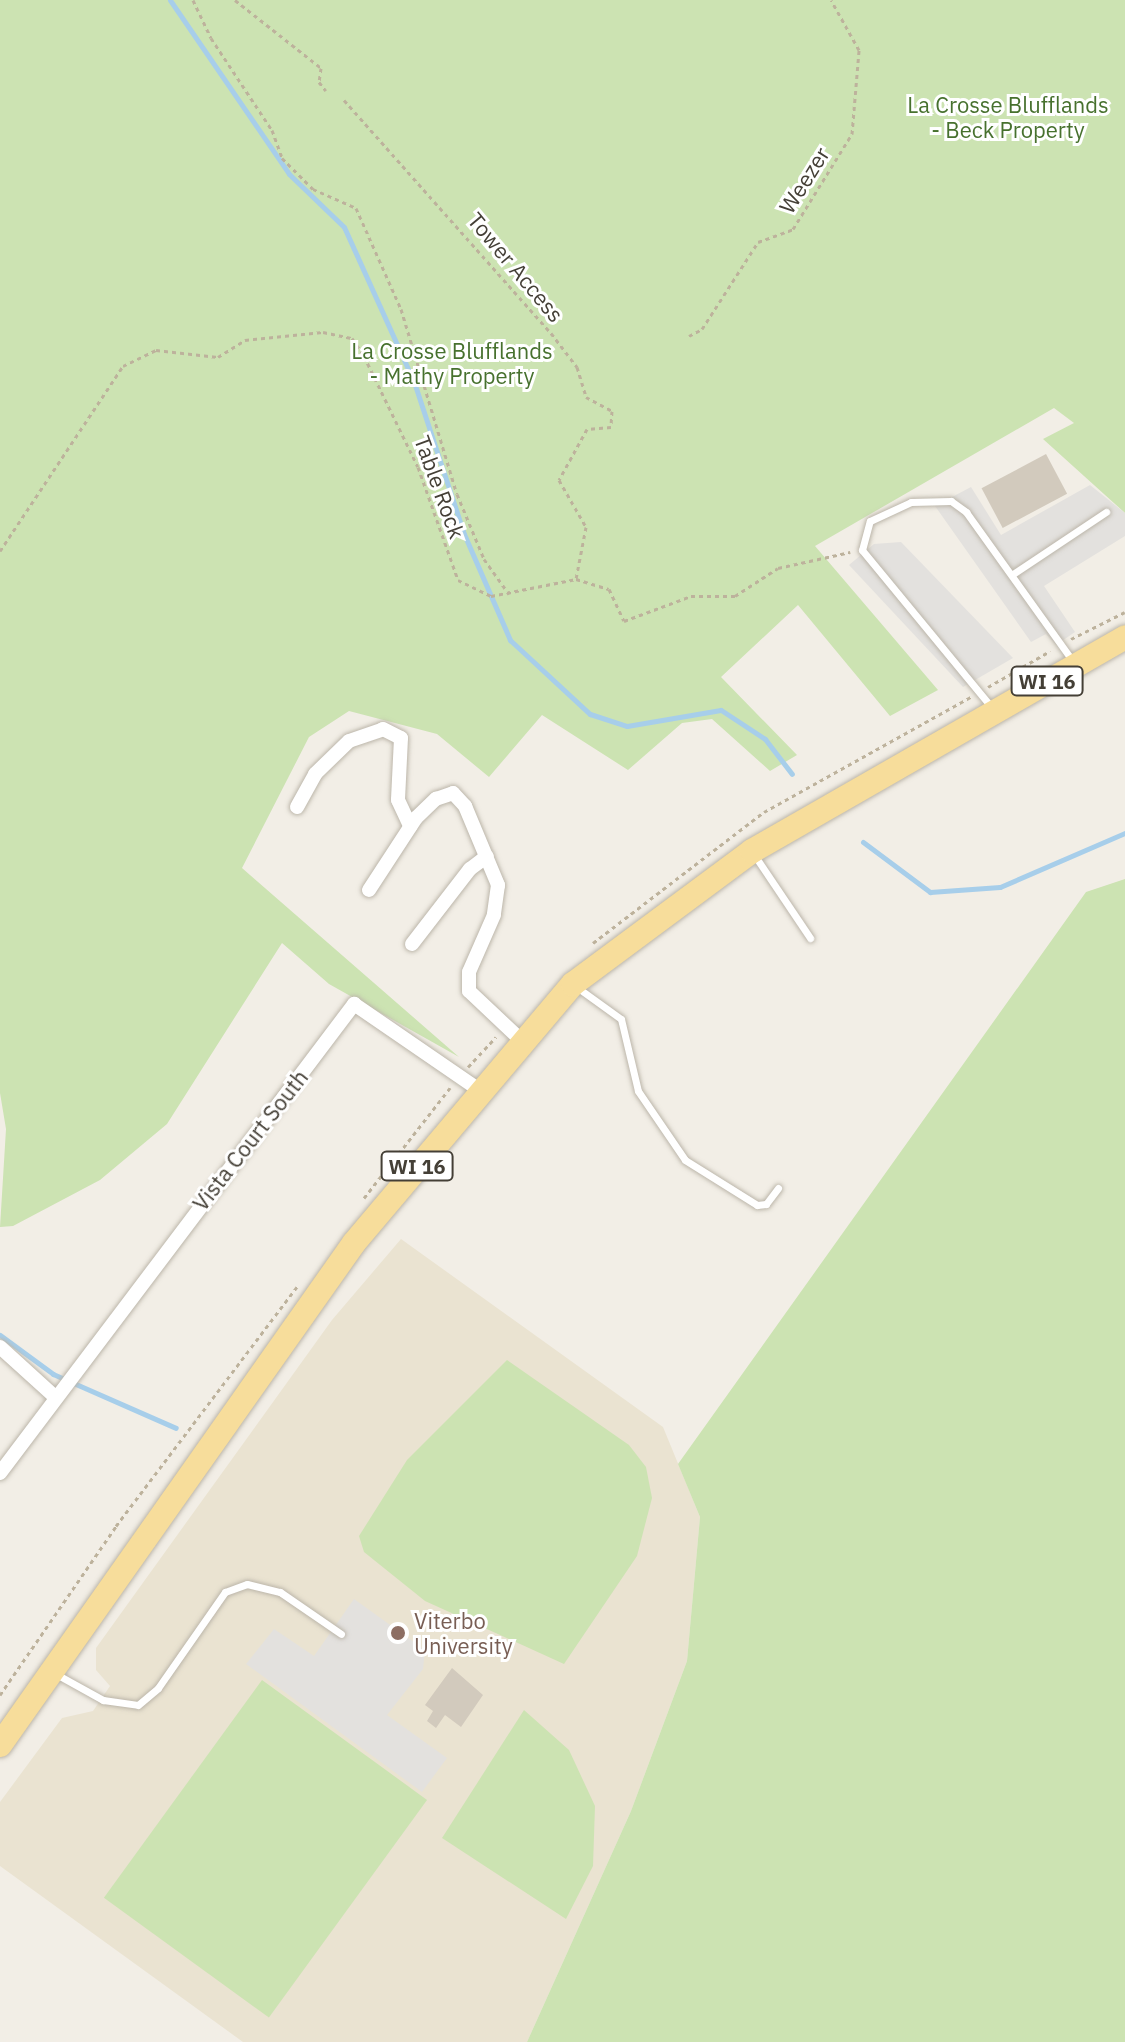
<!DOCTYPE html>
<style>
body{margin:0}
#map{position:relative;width:1125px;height:2042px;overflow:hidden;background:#f2eee6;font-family:"IBM Plex Sans",sans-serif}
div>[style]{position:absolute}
.education>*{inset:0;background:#eae3d1}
.green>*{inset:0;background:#cce3b2;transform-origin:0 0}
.parking>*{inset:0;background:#e3e1de}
.stream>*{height:5px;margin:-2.5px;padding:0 2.5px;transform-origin:2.5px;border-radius:2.5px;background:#a7ceea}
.building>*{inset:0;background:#d2cabd;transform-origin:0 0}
.path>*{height:3px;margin-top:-1.5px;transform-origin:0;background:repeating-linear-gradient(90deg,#bdb29c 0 4px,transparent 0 8px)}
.roads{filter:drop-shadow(0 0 2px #bcb6aa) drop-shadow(0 0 2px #bcb6aa)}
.lane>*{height:7px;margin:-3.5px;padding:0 3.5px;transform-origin:3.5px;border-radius:3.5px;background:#fff}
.street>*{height:14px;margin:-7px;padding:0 7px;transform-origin:7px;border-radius:7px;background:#fff}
.primary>*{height:24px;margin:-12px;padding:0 12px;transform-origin:12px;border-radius:12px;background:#f7dd9b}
.dots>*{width:22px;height:22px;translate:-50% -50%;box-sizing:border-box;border:4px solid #fff;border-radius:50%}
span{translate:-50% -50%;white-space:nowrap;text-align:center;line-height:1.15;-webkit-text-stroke:6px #fff;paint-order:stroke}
.shield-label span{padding:2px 6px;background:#fff;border:2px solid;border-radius:6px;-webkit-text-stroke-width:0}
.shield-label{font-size:20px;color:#443f36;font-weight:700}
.park-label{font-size:22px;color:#47712e}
.street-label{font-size:22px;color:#443f36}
.education-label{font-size:22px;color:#785e54}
.left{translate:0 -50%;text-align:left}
</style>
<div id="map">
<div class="education">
<div style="clip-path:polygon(401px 1239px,663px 1427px,700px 1517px,687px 1661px,631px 1811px,527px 2042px,243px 2042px,0 1866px,0 1802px,62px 1718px,93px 1711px,110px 1686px,96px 1670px,96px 1648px,332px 1320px)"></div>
</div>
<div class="green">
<div style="clip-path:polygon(0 0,1125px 0,1125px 513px,1043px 439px,1074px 423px,1054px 408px,815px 546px,938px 690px,890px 716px,798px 605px,721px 677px,797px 755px,770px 771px,712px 719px,682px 723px,628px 770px,542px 715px,489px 777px,437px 734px,349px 711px,309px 737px,242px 868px,459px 1057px,329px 984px,282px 943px,167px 1124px,100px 1180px,13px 1226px,0 1227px,6px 1129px,0 1093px)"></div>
<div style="clip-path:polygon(1125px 879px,1125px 2042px,527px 2042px,631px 1811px,687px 1661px,700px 1517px,678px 1464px,1086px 892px)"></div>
<div style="clip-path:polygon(507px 1360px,629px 1445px,646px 1467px,652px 1498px,637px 1556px,564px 1664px,425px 1601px,364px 1552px,359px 1536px,407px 1460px)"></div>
<div style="left:262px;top:1680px;width:204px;height:269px;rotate:36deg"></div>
<div style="clip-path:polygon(524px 1710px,569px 1750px,595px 1806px,593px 1866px,566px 1919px,442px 1838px)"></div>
</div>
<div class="parking">
<div style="clip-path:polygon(1090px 485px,1125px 513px,1125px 536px,1044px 586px,1075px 632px,1056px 645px,1046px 634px,1031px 642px,935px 506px,971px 487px,1001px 535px)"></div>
<div style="clip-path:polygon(901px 542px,1013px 658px,963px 687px,849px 565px,874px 544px)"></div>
<div style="clip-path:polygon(354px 1599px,425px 1650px,423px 1669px,387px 1715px,447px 1758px,422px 1792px,246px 1664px,274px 1629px,314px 1656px)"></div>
</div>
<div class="stream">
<div style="left:170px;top:0;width:211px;rotate:55.6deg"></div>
<div style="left:289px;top:174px;width:76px;rotate:43.9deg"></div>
<div style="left:344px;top:227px;width:170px;rotate:65.7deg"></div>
<div style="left:414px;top:382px;width:160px;rotate:71.8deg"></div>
<div style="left:464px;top:534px;width:116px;rotate:66.5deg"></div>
<div style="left:510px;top:640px;width:109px;rotate:42.8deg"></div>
<div style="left:590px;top:714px;width:39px;rotate:18deg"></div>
<div style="left:627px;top:726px;width:95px;rotate:-9.7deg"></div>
<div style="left:721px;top:710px;width:53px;rotate:33.4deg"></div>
<div style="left:765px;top:739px;width:44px;rotate:52.4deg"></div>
<div style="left:863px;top:842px;width:84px;rotate:36.7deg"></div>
<div style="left:930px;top:892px;width:70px;rotate:-4.1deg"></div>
<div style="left:1000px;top:887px;width:136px;rotate:-23.4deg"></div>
<div style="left:0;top:1335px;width:66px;rotate:36.3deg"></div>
<div style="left:53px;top:1374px;width:134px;rotate:23.7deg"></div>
</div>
<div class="building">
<div style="left:1046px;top:454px;width:45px;height:73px;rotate:62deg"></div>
<div style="clip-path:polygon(452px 1668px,483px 1695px,461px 1727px,445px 1715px,436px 1728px,427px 1721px,433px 1711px,425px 1705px)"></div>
</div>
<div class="path">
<div style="left:193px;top:0;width:42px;rotate:64.7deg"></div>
<div style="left:211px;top:38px;width:110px;rotate:56.5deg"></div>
<div style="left:272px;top:130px;width:30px;rotate:70deg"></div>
<div style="left:282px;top:158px;width:44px;rotate:45deg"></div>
<div style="left:313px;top:189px;width:47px;rotate:23.8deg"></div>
<div style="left:356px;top:208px;width:111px;rotate:66deg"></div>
<div style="left:401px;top:309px;width:193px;rotate:73.2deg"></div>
<div style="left:457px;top:494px;width:70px;rotate:67.4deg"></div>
<div style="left:484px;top:559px;width:43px;rotate:54.5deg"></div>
<div style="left:235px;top:0;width:110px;rotate:38.3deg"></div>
<div style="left:321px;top:68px;width:14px;rotate:98deg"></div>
<div style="left:319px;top:82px;width:11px;rotate:52deg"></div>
<div style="left:344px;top:100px;width:312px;rotate:48.4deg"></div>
<div style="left:551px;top:333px;width:43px;rotate:52.6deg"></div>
<div style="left:577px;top:367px;width:31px;rotate:73deg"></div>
<div style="left:586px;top:397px;width:30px;rotate:28deg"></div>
<div style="left:612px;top:411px;width:16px;rotate:94deg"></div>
<div style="left:611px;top:427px;width:24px;rotate:175deg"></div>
<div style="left:587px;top:429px;width:58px;rotate:118.8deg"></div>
<div style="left:559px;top:480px;width:54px;rotate:60.1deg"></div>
<div style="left:586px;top:527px;width:53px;rotate:100.9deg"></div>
<div style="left:689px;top:336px;width:15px;rotate:-28deg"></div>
<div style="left:702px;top:329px;width:103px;rotate:-57.2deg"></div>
<div style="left:758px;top:242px;width:37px;rotate:-20deg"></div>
<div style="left:793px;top:229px;width:112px;rotate:-58.2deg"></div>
<div style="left:852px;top:134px;width:84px;rotate:-85.2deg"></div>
<div style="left:859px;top:50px;width:57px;rotate:-119.2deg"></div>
<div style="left:0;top:551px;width:222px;rotate:-56.4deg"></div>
<div style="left:123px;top:366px;width:37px;rotate:-26deg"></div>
<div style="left:156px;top:350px;width:62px;rotate:6.4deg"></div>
<div style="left:218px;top:357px;width:32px;rotate:-32deg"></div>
<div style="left:245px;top:340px;width:78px;rotate:-5.9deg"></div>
<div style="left:323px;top:332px;width:30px;rotate:12deg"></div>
<div style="left:352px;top:338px;width:22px;rotate:56deg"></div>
<div style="left:364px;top:356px;width:123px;rotate:64.1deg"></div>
<div style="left:418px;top:467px;width:120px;rotate:70.5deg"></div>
<div style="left:458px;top:580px;width:37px;rotate:26deg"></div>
<div style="left:491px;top:596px;width:87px;rotate:-11.3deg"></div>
<div style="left:576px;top:579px;width:34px;rotate:17deg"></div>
<div style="left:609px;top:589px;width:35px;rotate:65deg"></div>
<div style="left:624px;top:621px;width:72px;rotate:-20.5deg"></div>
<div style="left:691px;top:596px;width:44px"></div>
<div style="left:735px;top:596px;width:51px;rotate:-33.1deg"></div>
<div style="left:778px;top:568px;width:74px;rotate:-12.5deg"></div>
<div style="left:1071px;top:639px;width:60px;rotate:-26.6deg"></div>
<div style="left:988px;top:687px;width:72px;rotate:-30.1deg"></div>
<div style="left:593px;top:943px;width:215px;rotate:-37.5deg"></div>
<div style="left:764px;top:812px;width:237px;rotate:-29.1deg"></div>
<div style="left:468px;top:1067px;width:41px;rotate:-47deg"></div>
<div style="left:364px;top:1198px;width:140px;rotate:-52deg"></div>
<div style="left:0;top:1695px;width:205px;rotate:-55.5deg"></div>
<div style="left:116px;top:1526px;width:303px;rotate:-52.9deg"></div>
</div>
<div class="roads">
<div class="lane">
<div style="left:1013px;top:574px;width:112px;rotate:-33.7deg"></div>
<div style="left:993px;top:709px;width:206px;rotate:-129.5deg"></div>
<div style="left:862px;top:550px;width:30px;rotate:-75deg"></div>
<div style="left:870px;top:521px;width:45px;rotate:-24.9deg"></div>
<div style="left:911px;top:502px;width:40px;rotate:-1.4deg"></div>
<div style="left:951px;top:501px;width:19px;rotate:36deg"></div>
<div style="left:966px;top:512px;width:186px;rotate:54.4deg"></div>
<div style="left:755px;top:856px;width:99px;rotate:56.1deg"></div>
<div style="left:578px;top:988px;width:53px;rotate:35.8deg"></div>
<div style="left:621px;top:1019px;width:74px;rotate:76.7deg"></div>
<div style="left:638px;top:1091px;width:83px;rotate:55.7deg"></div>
<div style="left:685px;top:1160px;width:85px;rotate:32deg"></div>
<div style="left:757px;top:1205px;width:9px;rotate:-6deg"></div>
<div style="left:766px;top:1204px;width:20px;rotate:-53deg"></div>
<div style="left:56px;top:1674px;width:54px;rotate:29deg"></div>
<div style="left:103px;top:1700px;width:35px;rotate:8deg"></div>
<div style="left:138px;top:1705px;width:26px;rotate:-40deg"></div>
<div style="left:158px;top:1688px;width:117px;rotate:-55.1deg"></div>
<div style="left:225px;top:1592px;width:23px;rotate:-20deg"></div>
<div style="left:247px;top:1584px;width:34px;rotate:14deg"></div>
<div style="left:280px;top:1592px;width:74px;rotate:34.5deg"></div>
</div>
<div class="street">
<div style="left:297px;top:807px;width:38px;rotate:-61deg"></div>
<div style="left:315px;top:774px;width:47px;rotate:-44.1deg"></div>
<div style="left:349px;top:741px;width:36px;rotate:-19deg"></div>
<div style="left:383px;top:729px;width:20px;rotate:27deg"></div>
<div style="left:401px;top:738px;width:62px;rotate:92.8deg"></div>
<div style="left:398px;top:800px;width:29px;rotate:65deg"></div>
<div style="left:369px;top:890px;width:86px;rotate:-56.9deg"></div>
<div style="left:416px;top:818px;width:28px;rotate:-44deg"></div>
<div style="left:436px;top:799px;width:18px;rotate:-19deg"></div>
<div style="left:453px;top:793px;width:18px;rotate:47deg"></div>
<div style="left:465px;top:806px;width:86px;rotate:67.3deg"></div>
<div style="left:498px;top:885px;width:30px;rotate:98deg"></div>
<div style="left:494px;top:915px;width:62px;rotate:113.7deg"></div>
<div style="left:469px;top:972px;width:19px;rotate:90deg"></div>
<div style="left:469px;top:991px;width:73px;rotate:43.3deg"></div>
<div style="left:412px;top:944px;width:95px;rotate:-52.3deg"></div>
<div style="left:470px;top:869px;width:21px;rotate:-37deg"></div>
<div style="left:0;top:1347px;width:72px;rotate:42.2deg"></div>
<div style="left:0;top:1473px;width:588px;rotate:-52.95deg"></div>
<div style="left:354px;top:1004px;width:152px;rotate:34.5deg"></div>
</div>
<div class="primary">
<div style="left:0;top:1745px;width:614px;rotate:-54.81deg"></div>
<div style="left:354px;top:1243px;width:339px;rotate:-49.8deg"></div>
<div style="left:573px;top:984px;width:223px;rotate:-36.6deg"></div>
<div style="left:752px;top:851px;width:430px;rotate:-29.8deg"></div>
</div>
</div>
<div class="dots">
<div style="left:398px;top:1633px;background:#8d6e63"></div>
</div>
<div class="shield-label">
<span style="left:1047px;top:681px">WI 16</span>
<span style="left:417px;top:1166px">WI 16</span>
</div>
<div class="park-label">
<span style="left:1008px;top:117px">La Crosse Blufflands<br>- Beck Property</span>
<span style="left:452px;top:363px">La Crosse Blufflands<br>- Mathy Property</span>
</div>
<div class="street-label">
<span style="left:804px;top:180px;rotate:-58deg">Weezer</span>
<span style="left:516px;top:267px;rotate:50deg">Tower Access</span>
<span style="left:440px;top:487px;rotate:70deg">Table Rock</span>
<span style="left:250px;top:1140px;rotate:-52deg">Vista Court South</span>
</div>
<div class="education-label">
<span class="left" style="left:414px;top:1633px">Viterbo<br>University</span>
</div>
</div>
